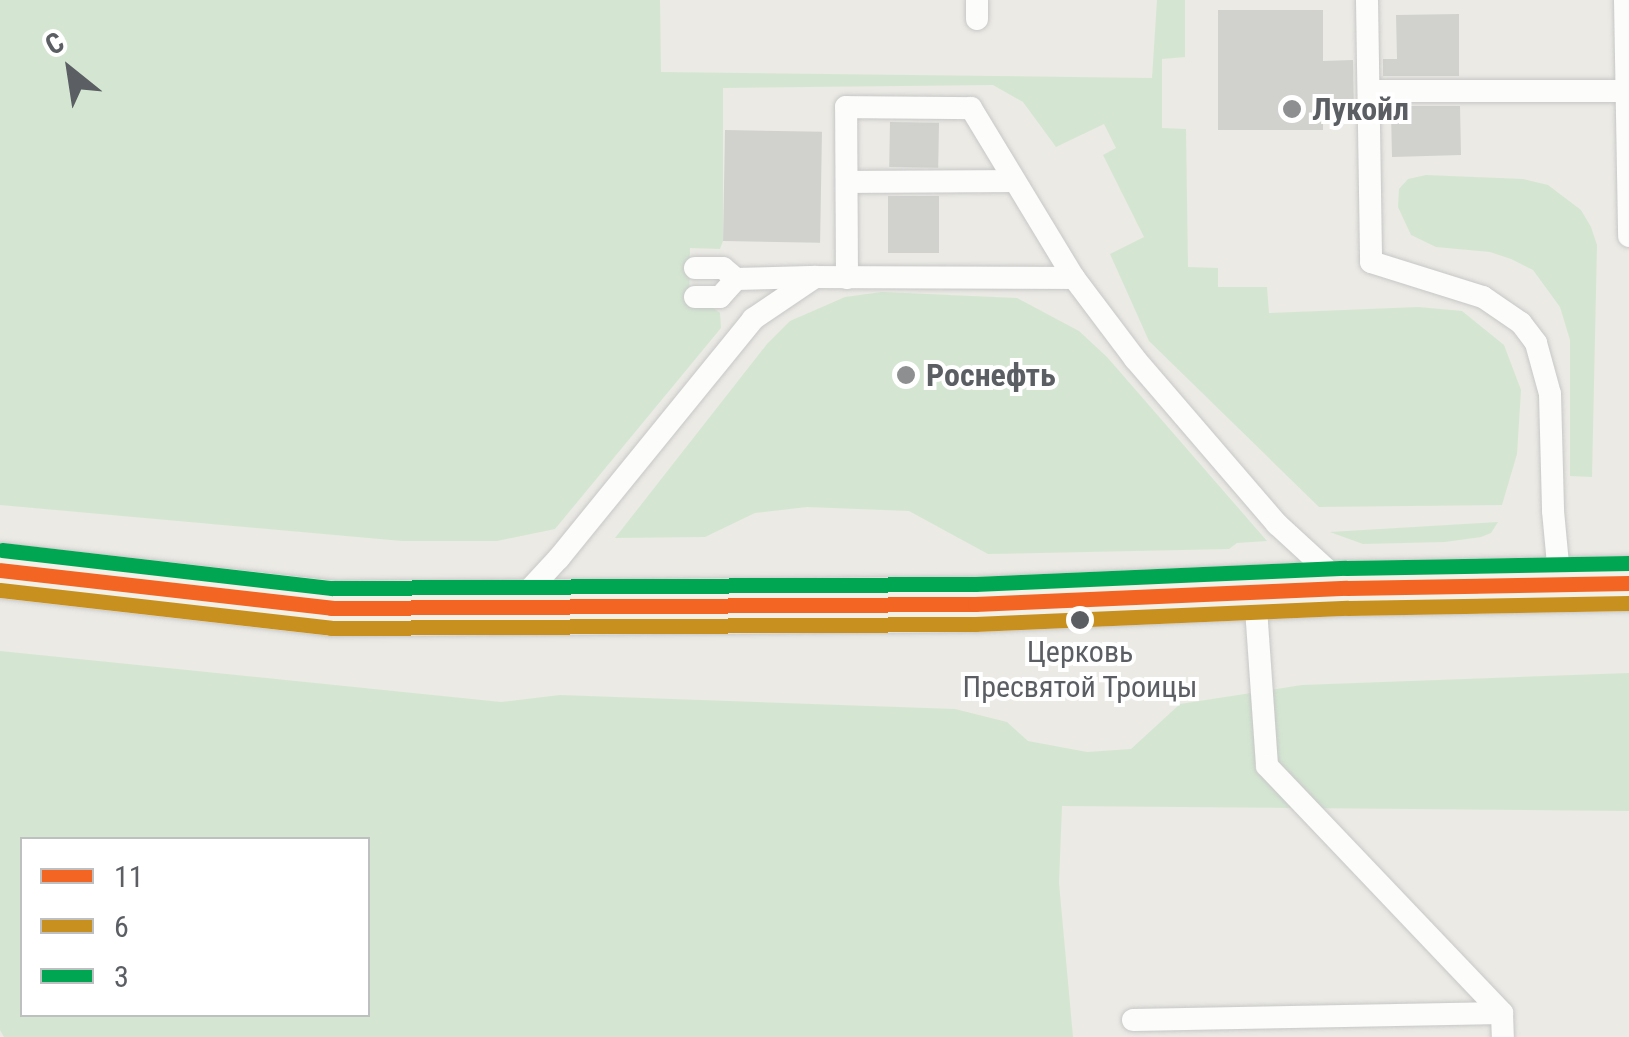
<!DOCTYPE html>
<meta charset="utf-8">
<style>
body{margin:0}
#map{position:relative;width:1629px;height:1037px;overflow:hidden;background:#ebeae5;font-family:"Roboto Condensed",sans-serif}
div>[style]{position:absolute}
.green>*{inset:0;background:#d4e6d2}
.building>*{inset:0;background:#d1d1ce;transform-origin:0 0}
.roads{filter:drop-shadow(0 0 2px #c7c7c7) drop-shadow(0 0 2px #c7c7c7)}
.lane>*{height:22px;margin:-11px;padding:0 11px;transform-origin:11px;border-radius:11px;background:#fcfcfb}
.primary>*{height:55px;margin:-27.5px;padding:0 27.5px;transform-origin:27.5px;border-radius:27.5px;background:#f2f0e7}
.bus-1>*{height:15px;margin:-7.5px;padding:0 7.5px;transform-origin:7.5px;border-radius:7.5px;background:#f26522}
.bus-2>*{height:15px;margin:-7.5px;padding:0 7.5px;transform-origin:7.5px;border-radius:7.5px;background:#c8901e}
.bus-3>*{height:15px;margin:-7.5px;padding:0 7.5px;transform-origin:7.5px;border-radius:7.5px;background:#00a651}
.dots>*{width:28px;height:28px;translate:-50% -50%;box-sizing:border-box;border:5px solid #fff;border-radius:50%}
span{translate:-50% -50%;white-space:nowrap;text-align:center;line-height:1.15;-webkit-text-stroke:8px #fff;paint-order:stroke}
.bus-label{font-size:30px;color:#5b5e63}
.poi-label{font-size:32px;color:#5b5e63;font-weight:700}
.left{translate:0 -50%;text-align:left}
.legend{position:absolute;left:20px;top:837px;width:350px;height:180px;box-sizing:border-box;background:#fff;border:2px solid #bdbfc1;margin:0;padding:12px 18px;list-style:none;font-size:30px;color:#5b5e63}
.legend li{display:flex;align-items:center;gap:20px;height:50px}
.legend b{width:50px;border:2px solid #bdbfc1}
.north{position:absolute;left:20px;top:20px;width:100px;height:100px;-webkit-text-stroke:8px #fff;paint-order:stroke;rotate:330deg;font-size:28px;font-weight:700;line-height:40px;text-align:center;color:#5b5e63}
.north::after{content:'';display:block;margin:auto;width:35px;height:45px;background:#5b5e63;clip-path:polygon(50% 0,100% 100%,50% 72%,0 100%)}
</style>
<div id="map">
<div class="green">
<div style="clip-path:polygon(0 0,660px 0,661px 72px,1152px 78px,1157px 0,1185px 0,1185px 57px,1162px 59px,1162px 128px,1186px 129px,1188px 267px,1218px 268px,1218px 287px,1267px 287px,1269px 313px,1418px 307px,1462px 311px,1504px 345px,1521px 390px,1517px 454px,1502px 505px,1319px 507px,1149px 341px,1110px 254px,1144px 237px,1103px 155px,1116px 148px,1104px 124px,1056px 147px,1023px 102px,993px 85px,723px 88px,723px 241px,720px 249px,690px 248px,689px 307px,712px 307px,720px 313px,721px 328px,555px 529px,497px 541px,402px 541px,0 505px)"></div>
<div style="clip-path:polygon(1426px 175px,1523px 179px,1548px 185px,1581px 210px,1591px 227px,1597px 245px,1592px 477px,1570px 476px,1570px 340px,1560px 307px,1533px 270px,1511px 259px,1490px 252px,1436px 247px,1411px 235px,1398px 207px,1399px 189px,1408px 179px)"></div>
<div style="clip-path:polygon(882px 292px,1017px 298px,1079px 331px,1107px 357px,1267px 541px,1237px 543px,1229px 549px,988px 554px,909px 511px,807px 507px,755px 513px,705px 537px,615px 538px,767px 344px,790px 321px,845px 297px)"></div>
<div style="clip-path:polygon(1498px 522px,1491px 533px,1481px 537px,1445px 542px,1363px 544px,1330px 532px)"></div>
<div style="clip-path:polygon(evenodd,0 651px,501px 702px,560px 695px,955px 709px,1007px 722px,1028px 741px,1087px 752px,1131px 749px,1180px 704px,1302px 685px,1629px 673px,1629px 811px,1062px 806px,1059px 883px,1073px 1037px,4px 1037px,0 1030px,0 651px,22px 840px,368px 840px,368px 1014px,22px 1014px,22px 840px)"></div>
</div>
<div class="building">
<div style="clip-path:polygon(1218px 10px,1323px 10px,1323px 61px,1353px 60px,1354px 113px,1323px 114px,1323px 130px,1218px 130px)"></div>
<div style="clip-path:polygon(1459px 14px,1459px 76px,1383px 76px,1383px 59px,1397px 59px,1396px 15px)"></div>
<div style="clip-path:polygon(1384px 106px,1460px 106px,1461px 155px,1392px 157px,1391px 112px,1384px 112px)"></div>
<div style="left:890px;top:122px;width:49px;height:45px;rotate:1deg"></div>
<div style="left:725px;top:130px;width:97px;height:111px;rotate:1deg"></div>
<div style="left:939px;top:196px;width:57px;height:51px;rotate:90deg"></div>
</div>
<div class="roads">
<div class="lane">
<div style="left:1367px;top:0;width:262px;rotate:89.1deg"></div>
<div style="left:1371px;top:262px;width:117px;rotate:17.4deg"></div>
<div style="left:1483px;top:297px;width:46px;rotate:34.4deg"></div>
<div style="left:1521px;top:323px;width:25px;rotate:53deg"></div>
<div style="left:1536px;top:343px;width:53px;rotate:74.6deg"></div>
<div style="left:1550px;top:394px;width:117px;rotate:88.5deg"></div>
<div style="left:1553px;top:511px;width:74px;rotate:84.6deg"></div>
<div style="left:1625px;top:0;width:236px;rotate:89deg"></div>
<div style="left:977px;top:19px;width:19px;rotate:-90deg"></div>
<div style="left:1369px;top:91px;width:256px"></div>
<div style="left:847px;top:182px;width:166px;rotate:-0.3deg"></div>
<div style="left:695px;top:268px;width:28px"></div>
<div style="left:723px;top:268px;width:17px;rotate:40deg"></div>
<div style="left:847px;top:278px;width:171px;rotate:-90.3deg"></div>
<div style="left:846px;top:107px;width:125px;rotate:0.5deg"></div>
<div style="left:971px;top:108px;width:199px;rotate:58.8deg"></div>
<div style="left:695px;top:297px;width:25px"></div>
<div style="left:720px;top:297px;width:24px;rotate:-48deg"></div>
<div style="left:736px;top:279px;width:75px;rotate:-1.5deg"></div>
<div style="left:1255px;top:594px;width:172px;rotate:86deg"></div>
<div style="left:1267px;top:766px;width:341px;rotate:46.4deg"></div>
<div style="left:521px;top:599px;width:56px;rotate:-47.2deg"></div>
<div style="left:559px;top:558px;width:308px;rotate:-50.9deg"></div>
<div style="left:753px;top:319px;width:75px;rotate:-34.1deg"></div>
<div style="left:815px;top:277px;width:259px;rotate:0.2deg"></div>
<div style="left:1074px;top:278px;width:101px;rotate:53deg"></div>
<div style="left:1135px;top:359px;width:218px;rotate:49.3deg"></div>
<div style="left:1277px;top:524px;width:86px;rotate:42.6deg"></div>
<div style="left:1133px;top:1020px;width:369px;rotate:-1.1deg"></div>
<div style="left:1502px;top:1013px;width:24px;rotate:88deg"></div>
</div>
<div class="primary">
<div style="left:0;top:570px;width:333px;rotate:6.5deg"></div>
<div style="left:331px;top:608px;width:644px;rotate:-0.36deg"></div>
<div style="left:975px;top:604px;width:372px;rotate:-2.5deg"></div>
<div style="left:1347px;top:588px;width:282px;rotate:-1deg"></div>
</div>
</div>
<div class="bus-1">
<div style="left:0;top:570px;width:333px;rotate:6.5deg"></div>
<div style="left:331px;top:608px;width:644px;rotate:-0.36deg"></div>
<div style="left:975px;top:604px;width:372px;rotate:-2.5deg"></div>
<div style="left:1347px;top:588px;width:282px;rotate:-1deg"></div>
</div>
<div class="bus-2">
<div style="left:0;top:590px;width:333px;rotate:6.5deg"></div>
<div style="left:331px;top:628px;width:644px;rotate:-0.36deg"></div>
<div style="left:975px;top:624px;width:373px;rotate:-2.5deg"></div>
<div style="left:1348px;top:608px;width:281px;rotate:-1deg"></div>
</div>
<div class="bus-3">
<div style="left:2px;top:550px;width:332px;rotate:6.6deg"></div>
<div style="left:332px;top:588px;width:643px;rotate:-0.36deg"></div>
<div style="left:975px;top:584px;width:371px;rotate:-2.5deg"></div>
<div style="left:1346px;top:568px;width:283px;rotate:-1deg"></div>
</div>
<div class="dots">
<div style="left:1292px;top:109px;background:#8d8f90"></div>
<div style="left:906px;top:375px;background:#8d8f90"></div>
<div style="left:1080px;top:620px;background:#5b5e63"></div>
</div>
<div class="bus-label">
<span style="left:1080px;top:669px">Церковь<br>Пресвятой Троицы</span>
</div>
<div class="poi-label">
<span class="left" style="left:1312px;top:109px">Лукойл</span>
<span class="left" style="left:926px;top:375px">Роснефть</span>
</div>
<ul class="legend">
<li><b style="height:12px;background:#f26522"></b>11</li>
<li><b style="height:12px;background:#c8901e"></b>6</li>
<li><b style="height:12px;background:#00a651"></b>3</li>
</ul>
<div class="north">С</div>
</div>
